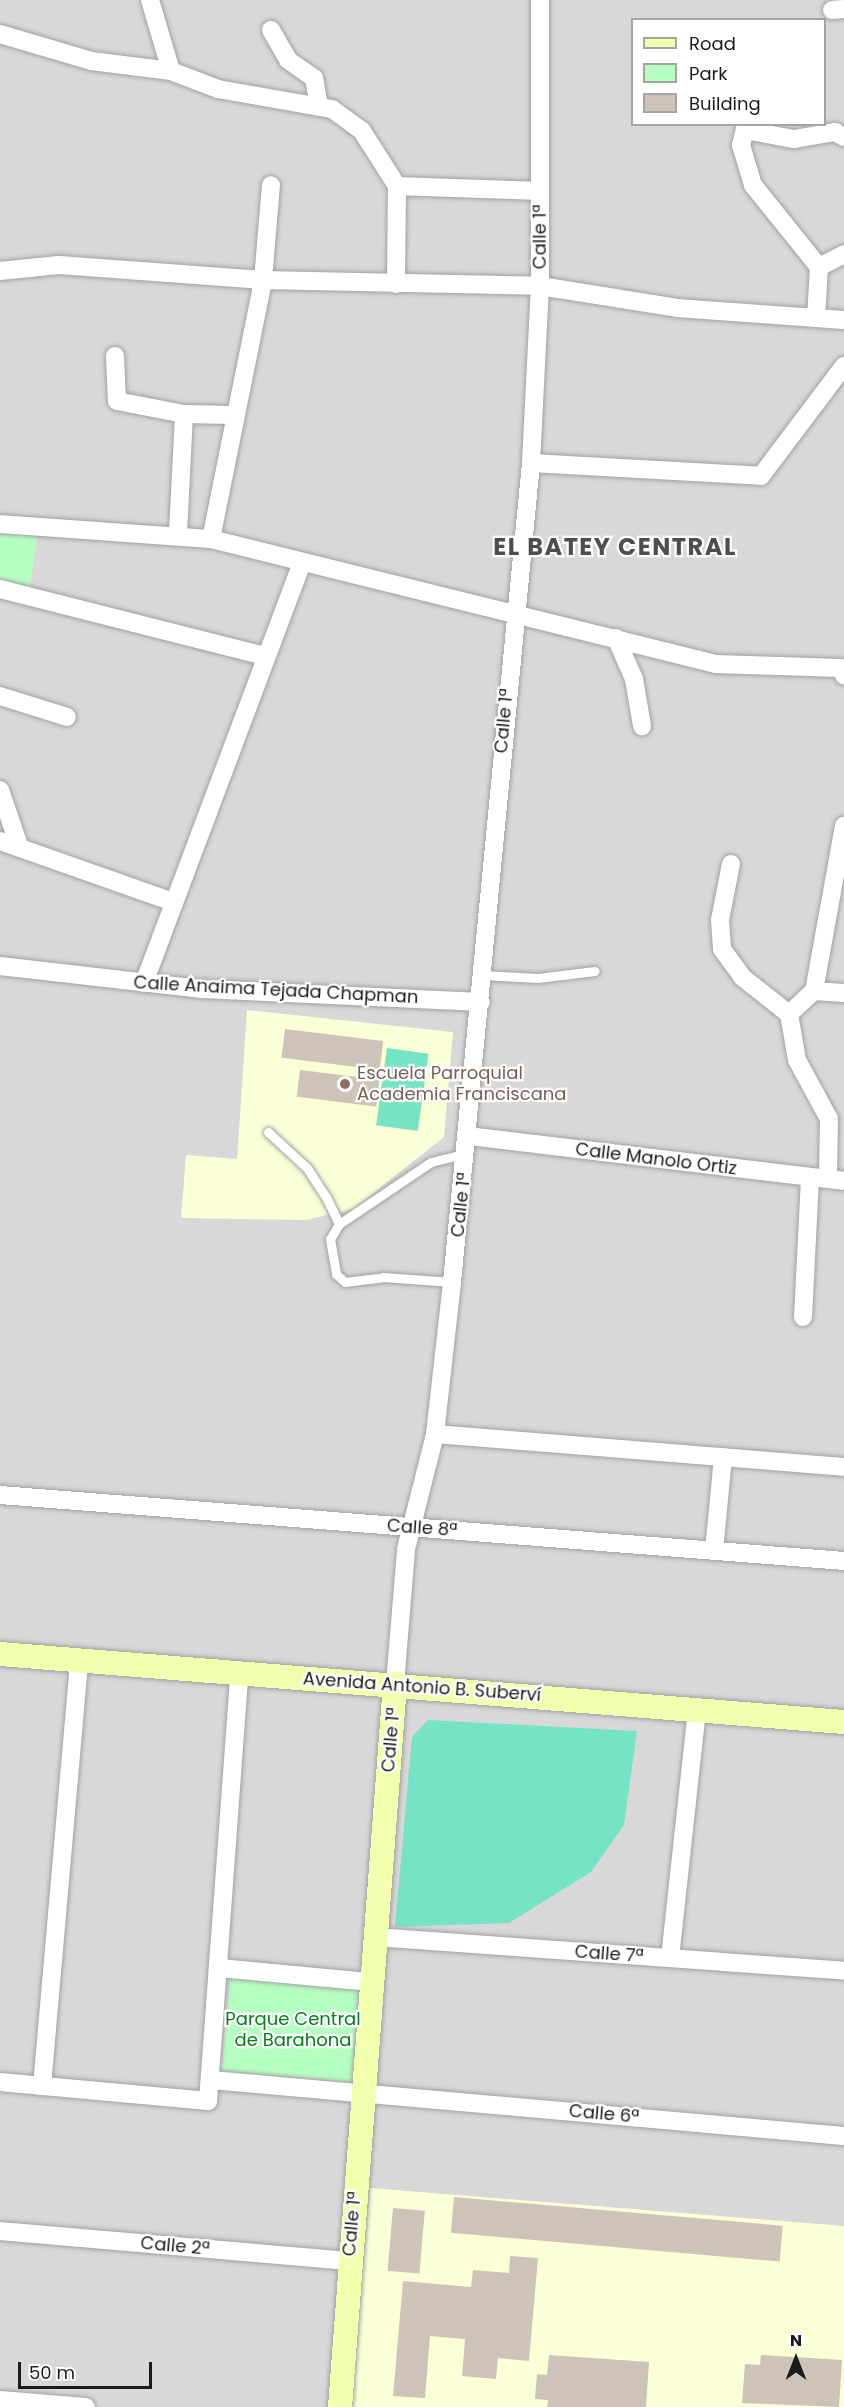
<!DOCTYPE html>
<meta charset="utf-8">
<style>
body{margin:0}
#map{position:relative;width:844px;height:2407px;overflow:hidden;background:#edeadf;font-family:Poppins,sans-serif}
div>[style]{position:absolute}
.residential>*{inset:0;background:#d9d7d7}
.education>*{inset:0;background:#fbffd6}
.park>*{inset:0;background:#b5fec2;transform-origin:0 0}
.pitch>*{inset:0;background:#75e4c4;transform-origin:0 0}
.building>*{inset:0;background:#cdc3b8;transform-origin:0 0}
.roads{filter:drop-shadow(0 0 2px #a2a2a2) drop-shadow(0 0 2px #a2a2a2)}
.lane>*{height:9px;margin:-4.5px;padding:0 4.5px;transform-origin:4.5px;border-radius:4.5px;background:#fff}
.street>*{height:18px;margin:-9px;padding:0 9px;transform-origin:9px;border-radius:9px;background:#fff}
.secondary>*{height:24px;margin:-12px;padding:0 12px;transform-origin:12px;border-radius:12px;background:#f2ffac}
.dots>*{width:16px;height:16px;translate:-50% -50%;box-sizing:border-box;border:3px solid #fff;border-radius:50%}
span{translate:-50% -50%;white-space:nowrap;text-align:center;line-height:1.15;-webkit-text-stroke:4.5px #fff;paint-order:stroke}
.street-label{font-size:18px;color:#1b1b1b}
.education-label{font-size:18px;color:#785e54}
.left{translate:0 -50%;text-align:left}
.park-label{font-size:18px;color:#027f19}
.district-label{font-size:24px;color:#4e4e4e;font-weight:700;letter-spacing:1.5px}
.legend{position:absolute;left:631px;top:18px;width:195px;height:108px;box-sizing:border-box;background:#fff;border:2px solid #a4a4a4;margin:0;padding:8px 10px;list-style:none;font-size:18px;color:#1b1b1b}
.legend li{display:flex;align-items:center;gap:12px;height:30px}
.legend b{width:30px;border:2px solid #a4a4a4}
.north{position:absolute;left:766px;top:2329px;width:60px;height:60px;-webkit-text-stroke:4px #fff;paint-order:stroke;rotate:0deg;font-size:16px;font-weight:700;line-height:24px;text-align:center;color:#1b1b1b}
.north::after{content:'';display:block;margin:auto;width:21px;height:27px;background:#1b1b1b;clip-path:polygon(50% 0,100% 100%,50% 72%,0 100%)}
.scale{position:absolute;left:18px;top:2362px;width:134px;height:27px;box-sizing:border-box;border:3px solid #1b1b1b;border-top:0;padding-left:8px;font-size:18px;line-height:21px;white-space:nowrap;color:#1b1b1b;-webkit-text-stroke:4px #fff;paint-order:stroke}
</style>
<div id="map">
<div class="residential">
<div style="clip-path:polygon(evenodd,0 0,844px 0,844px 2407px,0 2407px,0 0,632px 20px,824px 20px,824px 124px,632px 124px,632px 20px)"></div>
</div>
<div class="education">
<div style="clip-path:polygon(247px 1010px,453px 1032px,444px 1137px,353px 1209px,306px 1220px,181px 1218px,186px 1155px,237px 1159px)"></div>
<div style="clip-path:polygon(370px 2188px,844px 2226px,844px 2407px,351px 2407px)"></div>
</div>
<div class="park">
<div style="clip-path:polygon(0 529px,38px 532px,29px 591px,0 583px)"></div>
<div style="left:230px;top:1978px;width:132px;height:93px;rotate:5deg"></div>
</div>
<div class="pitch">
<div style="left:387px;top:1048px;width:42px;height:78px;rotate:8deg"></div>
<div style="clip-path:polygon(428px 1720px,637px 1731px,624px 1825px,591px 1872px,509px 1923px,395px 1927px,412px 1737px)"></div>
</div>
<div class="building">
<div style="left:285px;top:1029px;width:99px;height:29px;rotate:7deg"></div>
<div style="left:300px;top:1070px;width:80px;height:27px;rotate:7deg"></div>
<div style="left:454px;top:2197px;width:330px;height:36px;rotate:5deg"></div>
<div style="left:393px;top:2208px;width:32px;height:63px;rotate:5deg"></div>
<div style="clip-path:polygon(510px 2256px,538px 2258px,529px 2361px,498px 2358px,496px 2379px,462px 2376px,465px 2339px,430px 2336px,425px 2398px,393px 2396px,403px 2281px,471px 2287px,473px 2270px,509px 2273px)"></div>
<div style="clip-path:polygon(549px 2355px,649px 2362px,646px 2407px,547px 2407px,548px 2400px,535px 2399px,537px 2374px,547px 2375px)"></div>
<div style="clip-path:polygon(761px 2355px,842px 2360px,839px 2407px,742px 2403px,745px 2364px,760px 2365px)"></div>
</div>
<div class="roads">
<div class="lane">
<div style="left:483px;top:975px;width:55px;rotate:3.1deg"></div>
<div style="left:538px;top:978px;width:57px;rotate:-7deg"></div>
<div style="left:268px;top:1132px;width:53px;rotate:42.7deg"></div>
<div style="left:307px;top:1168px;width:35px;rotate:57deg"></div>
<div style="left:326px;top:1197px;width:30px;rotate:64deg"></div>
<div style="left:339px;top:1224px;width:17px;rotate:121deg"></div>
<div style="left:330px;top:1239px;width:36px;rotate:80deg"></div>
<div style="left:336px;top:1274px;width:12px;rotate:42deg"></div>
<div style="left:345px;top:1282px;width:38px;rotate:-7deg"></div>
<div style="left:383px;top:1277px;width:69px;rotate:4.1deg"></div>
<div style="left:339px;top:1224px;width:111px;rotate:-34deg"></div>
<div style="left:431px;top:1162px;width:36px;rotate:-14deg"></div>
</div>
<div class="street">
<div style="left:150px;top:0;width:74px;rotate:73.5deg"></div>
<div style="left:832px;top:10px;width:12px;rotate:-5deg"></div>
<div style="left:271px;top:30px;width:34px;rotate:60deg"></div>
<div style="left:288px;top:60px;width:32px;rotate:35deg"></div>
<div style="left:314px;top:78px;width:28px;rotate:80deg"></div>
<div style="left:0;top:34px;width:95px;rotate:16.5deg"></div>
<div style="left:91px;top:61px;width:81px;rotate:7.1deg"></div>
<div style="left:171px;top:71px;width:50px;rotate:21deg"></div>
<div style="left:218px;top:89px;width:116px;rotate:10deg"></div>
<div style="left:332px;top:109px;width:37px;rotate:36deg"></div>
<div style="left:362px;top:131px;width:65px;rotate:57.5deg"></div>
<div style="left:397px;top:186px;width:98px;rotate:90.6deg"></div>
<div style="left:746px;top:124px;width:22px;rotate:103deg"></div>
<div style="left:741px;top:145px;width:42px;rotate:73.3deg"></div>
<div style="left:753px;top:185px;width:105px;rotate:51.2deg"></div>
<div style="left:819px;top:267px;width:51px;rotate:93.4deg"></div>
<div style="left:745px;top:130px;width:50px;rotate:10.4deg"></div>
<div style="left:794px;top:139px;width:42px;rotate:-9.7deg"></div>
<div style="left:835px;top:132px;width:10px;rotate:29deg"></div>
<div style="left:397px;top:186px;width:143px;rotate:2deg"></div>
<div style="left:819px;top:267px;width:28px;rotate:-27deg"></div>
<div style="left:0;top:271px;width:59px;rotate:-5.8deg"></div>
<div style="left:59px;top:265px;width:205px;rotate:4.2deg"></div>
<div style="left:263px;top:280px;width:277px;rotate:1.2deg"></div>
<div style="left:540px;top:286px;width:139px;rotate:9.1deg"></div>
<div style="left:677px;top:308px;width:167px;rotate:4.1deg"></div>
<div style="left:115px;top:356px;width:45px;rotate:87.5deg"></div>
<div style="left:117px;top:401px;width:68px;rotate:11deg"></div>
<div style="left:184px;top:414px;width:48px;rotate:1.2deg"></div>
<div style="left:531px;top:463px;width:230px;rotate:3.2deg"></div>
<div style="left:761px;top:476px;width:138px;rotate:-53deg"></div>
<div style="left:0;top:524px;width:212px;rotate:4.1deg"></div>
<div style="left:211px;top:539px;width:520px;rotate:13.9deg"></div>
<div style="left:716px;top:664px;width:125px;rotate:1.8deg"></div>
<div style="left:841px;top:668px;width:8px;rotate:67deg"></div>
<div style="left:178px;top:533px;width:119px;rotate:-87.1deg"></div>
<div style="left:211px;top:539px;width:264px;rotate:-78.6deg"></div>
<div style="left:263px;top:280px;width:95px;rotate:-85.2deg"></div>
<div style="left:0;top:589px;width:272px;rotate:14.2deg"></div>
<div style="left:616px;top:638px;width:45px;rotate:66.3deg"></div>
<div style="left:634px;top:679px;width:48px;rotate:80.3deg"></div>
<div style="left:0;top:696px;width:70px;rotate:17.4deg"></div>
<div style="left:0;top:790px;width:56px;rotate:71.2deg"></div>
<div style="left:0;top:841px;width:183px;rotate:19.4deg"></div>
<div style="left:731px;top:864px;width:57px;rotate:101.1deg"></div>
<div style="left:720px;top:920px;width:29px;rotate:86deg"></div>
<div style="left:722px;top:949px;width:34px;rotate:54deg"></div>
<div style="left:742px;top:977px;width:60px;rotate:38.2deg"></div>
<div style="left:789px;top:1014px;width:47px;rotate:80.1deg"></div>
<div style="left:797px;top:1060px;width:67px;rotate:61.5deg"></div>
<div style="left:829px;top:1119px;width:60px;rotate:91deg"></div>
<div style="left:0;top:966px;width:204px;rotate:6.5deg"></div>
<div style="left:203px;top:989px;width:278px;rotate:2.7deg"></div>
<div style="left:144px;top:983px;width:449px;rotate:-69.4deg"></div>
<div style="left:814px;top:991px;width:30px;rotate:4deg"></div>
<div style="left:789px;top:1014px;width:34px;rotate:-43deg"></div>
<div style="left:814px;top:991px;width:168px;rotate:-79.7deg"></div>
<div style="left:468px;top:1136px;width:379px;rotate:6.8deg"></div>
<div style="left:803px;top:1317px;width:139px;rotate:-87.1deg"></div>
<div style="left:435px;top:1434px;width:410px;rotate:4.6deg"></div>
<div style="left:0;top:1495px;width:847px;rotate:4.47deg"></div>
<div style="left:714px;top:1551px;width:94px;rotate:-84.5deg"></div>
<div style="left:395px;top:1684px;width:135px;rotate:-85.3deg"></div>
<div style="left:406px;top:1549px;width:119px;rotate:-75.8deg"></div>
<div style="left:435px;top:1434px;width:153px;rotate:-83.6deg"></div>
<div style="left:452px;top:1282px;width:823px;rotate:-84.49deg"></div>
<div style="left:531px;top:463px;width:177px;rotate:-87.1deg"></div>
<div style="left:540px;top:286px;width:286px;rotate:-90deg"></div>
<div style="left:375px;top:1937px;width:470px;rotate:4.1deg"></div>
<div style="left:670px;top:1958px;width:249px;rotate:-83.8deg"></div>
<div style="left:219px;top:1968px;width:153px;rotate:5.3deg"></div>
<div style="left:211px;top:2080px;width:635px;rotate:5.06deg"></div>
<div style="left:0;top:2082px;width:209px;rotate:5.2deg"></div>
<div style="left:208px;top:2101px;width:427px;rotate:-85.8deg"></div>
<div style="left:42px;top:2086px;width:428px;rotate:-85deg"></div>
<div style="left:0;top:2231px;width:350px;rotate:4.9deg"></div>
<div style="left:0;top:2400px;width:86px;rotate:4.7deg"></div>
</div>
<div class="secondary">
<div style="left:0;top:1654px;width:847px;rotate:4.61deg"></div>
<div style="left:340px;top:2407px;width:725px;rotate:-85.65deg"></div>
</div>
</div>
<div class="dots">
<div style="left:345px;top:1084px;background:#8d6e63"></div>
</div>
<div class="street-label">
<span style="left:540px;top:237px;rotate:-90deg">Calle 1ª</span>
<span style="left:504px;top:721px;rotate:-85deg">Calle 1ª</span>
<span style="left:276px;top:990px;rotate:3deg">Calle Anaima Tejada Chapman</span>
<span style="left:656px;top:1159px;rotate:7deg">Calle Manolo Ortiz</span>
<span style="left:461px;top:1205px;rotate:-84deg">Calle 1ª</span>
<span style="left:422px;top:1528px;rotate:4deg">Calle 8ª</span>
<span style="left:422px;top:1687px;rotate:4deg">Avenida Antonio B. Suberví</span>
<span style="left:391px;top:1740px;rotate:-85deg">Calle 1ª</span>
<span style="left:609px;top:1954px;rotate:4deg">Calle 7ª</span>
<span style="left:604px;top:2114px;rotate:5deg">Calle 6ª</span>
<span style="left:352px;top:2224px;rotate:-85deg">Calle 1ª</span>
<span style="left:175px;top:2246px;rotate:5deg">Calle 2ª</span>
</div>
<div class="education-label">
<span class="left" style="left:357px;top:1084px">Escuela Parroquial<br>Academia Franciscana</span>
</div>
<div class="park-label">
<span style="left:293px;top:2030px">Parque Central<br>de Barahona</span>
</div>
<div class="district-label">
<span style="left:615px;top:547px">EL BATEY CENTRAL</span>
</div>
<ul class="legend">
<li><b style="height:8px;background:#f2ffac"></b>Road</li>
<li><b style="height:16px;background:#b5fec2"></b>Park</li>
<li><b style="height:16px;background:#cdc3b8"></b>Building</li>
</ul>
<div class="north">N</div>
<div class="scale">50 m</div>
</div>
